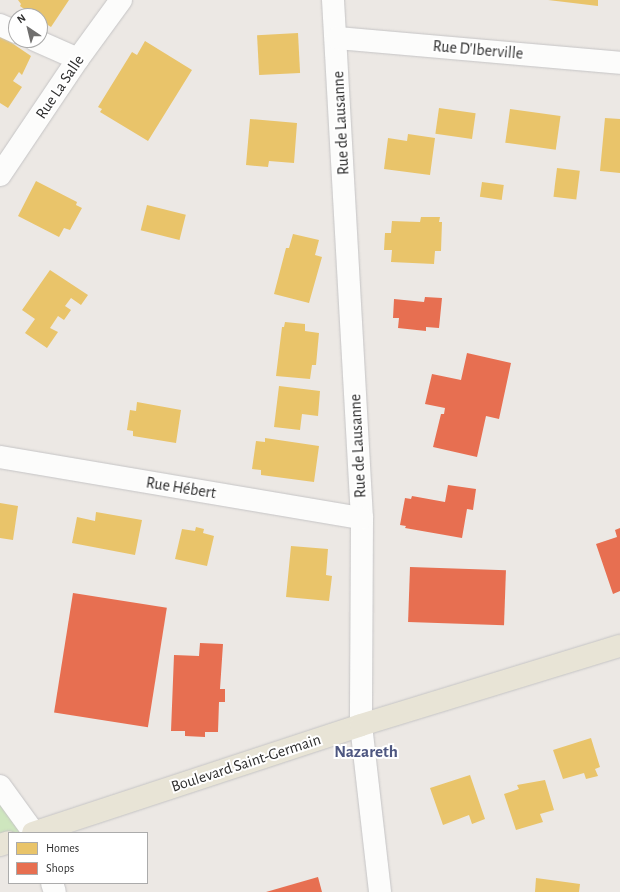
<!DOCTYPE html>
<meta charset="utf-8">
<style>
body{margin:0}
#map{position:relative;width:620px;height:892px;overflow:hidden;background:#ece8e4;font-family:"Alegreya Sans",sans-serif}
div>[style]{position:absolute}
.green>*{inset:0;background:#cee6be}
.homes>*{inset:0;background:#e9c46a;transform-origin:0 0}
.shops>*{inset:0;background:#e76f51;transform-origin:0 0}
.roads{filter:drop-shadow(0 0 1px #c5c4c5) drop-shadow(0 0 1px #c5c4c5)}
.minor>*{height:22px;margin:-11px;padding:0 11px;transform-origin:11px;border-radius:11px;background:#fcfcfb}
.major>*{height:22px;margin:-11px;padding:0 11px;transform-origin:11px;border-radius:11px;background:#e8e4d6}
span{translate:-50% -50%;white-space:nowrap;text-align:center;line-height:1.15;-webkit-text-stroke:4px #fff;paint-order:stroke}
.street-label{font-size:16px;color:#2e2e2e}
.neighbourhood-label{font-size:17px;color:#4d5680;font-weight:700}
.legend{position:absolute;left:8px;top:832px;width:140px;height:52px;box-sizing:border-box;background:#fff;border:1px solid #ababab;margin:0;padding:5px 7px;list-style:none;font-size:12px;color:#2e2e2e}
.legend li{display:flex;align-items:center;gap:8px;height:20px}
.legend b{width:20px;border:1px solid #ababab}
.north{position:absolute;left:8px;top:8px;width:40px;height:40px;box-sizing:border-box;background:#fff;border:1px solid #ababab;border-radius:50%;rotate:325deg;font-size:11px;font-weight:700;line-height:16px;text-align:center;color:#2e2e2e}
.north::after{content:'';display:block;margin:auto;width:14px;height:18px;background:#706f6e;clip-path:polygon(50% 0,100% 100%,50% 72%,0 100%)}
</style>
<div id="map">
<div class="green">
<div style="clip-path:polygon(0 786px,34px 833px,9px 833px,0 845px)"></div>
</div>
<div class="homes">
<div style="clip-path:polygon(18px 0,69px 0,51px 27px,40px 20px,40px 16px,34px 16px,20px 6px,21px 4px)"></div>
<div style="clip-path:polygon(548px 0,598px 0,598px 6px)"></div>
<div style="left:298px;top:33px;width:40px;height:41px;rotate:87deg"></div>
<div style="clip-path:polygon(0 35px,31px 56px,22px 75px,19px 72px,13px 81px,22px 87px,8px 108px,0 103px)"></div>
<div style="clip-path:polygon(145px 41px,192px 70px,148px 141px,100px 112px,102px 109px,98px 107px,132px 52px,137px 55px)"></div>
<div style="left:439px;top:108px;width:37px;height:26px;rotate:8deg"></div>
<div style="left:510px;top:109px;width:51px;height:34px;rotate:8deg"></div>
<div style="clip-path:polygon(605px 118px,620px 119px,620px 173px,600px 171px)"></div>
<div style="clip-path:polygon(250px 119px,297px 123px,294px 163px,269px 161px,268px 167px,246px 165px)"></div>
<div style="clip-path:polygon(408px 134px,435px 138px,430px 175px,384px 169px,388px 138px,407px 141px)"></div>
<div style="left:557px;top:168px;width:23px;height:29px;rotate:7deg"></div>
<div style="clip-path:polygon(36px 181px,77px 202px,76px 205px,82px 208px,70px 230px,64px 228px,59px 237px,18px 216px)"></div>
<div style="left:482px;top:182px;width:22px;height:15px;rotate:8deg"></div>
<div style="left:147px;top:205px;width:40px;height:26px;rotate:14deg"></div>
<div style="clip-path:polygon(421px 217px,440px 217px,439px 222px,442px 222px,441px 251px,435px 251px,434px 264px,391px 262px,392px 250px,384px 250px,385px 233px,391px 233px,392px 221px,420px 222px)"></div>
<div style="clip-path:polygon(293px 234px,319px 240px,315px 255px,322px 257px,309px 303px,274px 294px,286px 248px,289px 248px)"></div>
<div style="clip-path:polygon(50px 270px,88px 295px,81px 305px,71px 298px,65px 306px,71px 310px,64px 320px,58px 316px,50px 328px,58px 332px,47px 348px,25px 333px,35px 319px,22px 310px)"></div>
<div style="clip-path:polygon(285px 322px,305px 324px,305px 331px,319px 333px,316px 365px,312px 365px,310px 379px,276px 376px,282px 327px,284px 327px)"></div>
<div style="clip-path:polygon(279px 386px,320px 391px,318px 416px,302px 414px,300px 430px,274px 427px)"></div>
<div style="clip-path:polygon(137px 402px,181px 410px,176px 443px,133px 436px,133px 431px,127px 430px,130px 410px,136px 411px)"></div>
<div style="clip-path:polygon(265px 438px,319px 446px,314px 482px,261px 475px,261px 470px,252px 469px,256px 441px,265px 442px)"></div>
<div style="clip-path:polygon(0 503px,18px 506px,13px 540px,0 538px)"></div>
<div style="clip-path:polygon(96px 512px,142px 520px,135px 555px,72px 543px,77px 517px,95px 521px)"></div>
<div style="clip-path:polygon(196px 527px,204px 529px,203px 533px,214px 536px,207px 566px,175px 559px,182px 529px,195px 531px)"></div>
<div style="clip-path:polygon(291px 546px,328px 549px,326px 575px,332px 576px,329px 601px,286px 597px)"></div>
<div style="clip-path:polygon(591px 738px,600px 767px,595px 769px,598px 776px,586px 779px,584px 773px,563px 779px,553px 750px)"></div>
<div style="clip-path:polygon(470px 775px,485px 819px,472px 824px,469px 815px,443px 825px,430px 788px)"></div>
<div style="clip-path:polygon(545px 780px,554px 810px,540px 814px,543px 822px,516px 830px,504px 794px,519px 789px,517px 785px)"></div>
<div style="clip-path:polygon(536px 878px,580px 884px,579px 892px,535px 892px)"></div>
</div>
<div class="shops">
<div style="clip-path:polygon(425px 297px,442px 298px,439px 328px,426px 327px,426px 331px,398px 328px,399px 318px,393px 318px,394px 299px,424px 302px)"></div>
<div style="clip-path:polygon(467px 353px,511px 363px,499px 419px,486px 416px,477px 457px,433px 447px,441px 414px,444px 414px,445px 408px,425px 404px,432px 374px,461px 380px)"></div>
<div style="clip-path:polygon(448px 485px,476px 489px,473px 510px,467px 509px,462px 538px,405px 528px,406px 526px,400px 525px,405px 498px,411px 499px,412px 496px,445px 502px)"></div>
<div style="clip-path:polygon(620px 528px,620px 591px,613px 594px,596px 544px,617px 537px,615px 530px)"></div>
<div style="left:410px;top:567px;width:96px;height:55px;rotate:2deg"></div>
<div style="left:73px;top:593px;width:95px;height:121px;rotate:9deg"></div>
<div style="clip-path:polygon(200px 643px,223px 644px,220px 689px,225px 689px,225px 702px,219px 702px,218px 732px,205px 732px,205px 737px,185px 736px,185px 731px,171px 731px,174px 655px,199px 656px)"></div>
<div style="clip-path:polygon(318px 877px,322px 892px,266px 892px)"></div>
</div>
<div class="roads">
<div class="minor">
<div style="left:333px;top:0;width:519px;rotate:86.8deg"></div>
<div style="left:362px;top:518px;width:207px;rotate:90.3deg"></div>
<div style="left:361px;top:725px;width:168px;rotate:83.5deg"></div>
<div style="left:0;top:25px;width:17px;rotate:24deg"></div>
<div style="left:337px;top:38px;width:284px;rotate:5deg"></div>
<div style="left:35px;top:40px;width:47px;rotate:23.8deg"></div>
<div style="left:0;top:175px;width:140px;rotate:-56.1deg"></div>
<div style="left:78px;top:59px;width:73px;rotate:-53.9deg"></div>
<div style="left:0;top:457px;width:367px;rotate:9.6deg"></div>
<div style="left:0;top:786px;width:58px;rotate:54.1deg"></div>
<div style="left:52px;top:883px;width:9px;rotate:72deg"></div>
</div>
<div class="major">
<div style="left:33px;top:833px;width:345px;rotate:-18.2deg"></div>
<div style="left:361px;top:725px;width:271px;rotate:-17deg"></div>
<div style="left:0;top:845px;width:9px;rotate:-18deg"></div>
</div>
</div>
<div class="street-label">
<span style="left:478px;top:50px;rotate:5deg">Rue D'Iberville</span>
<span style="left:60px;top:87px;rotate:-56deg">Rue La Salle</span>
<span style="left:341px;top:123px;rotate:-93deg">Rue de Lausanne</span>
<span style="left:358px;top:446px;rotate:-93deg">Rue de Lausanne</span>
<span style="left:181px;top:488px;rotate:9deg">Rue Hébert</span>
<span style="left:246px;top:763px;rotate:-18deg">Boulevard Saint-Germain</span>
</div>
<div class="neighbourhood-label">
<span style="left:366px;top:752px">Nazareth</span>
</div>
<ul class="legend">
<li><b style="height:11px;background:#e9c46a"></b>Homes</li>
<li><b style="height:11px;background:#e76f51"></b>Shops</li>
</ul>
<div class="north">N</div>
</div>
